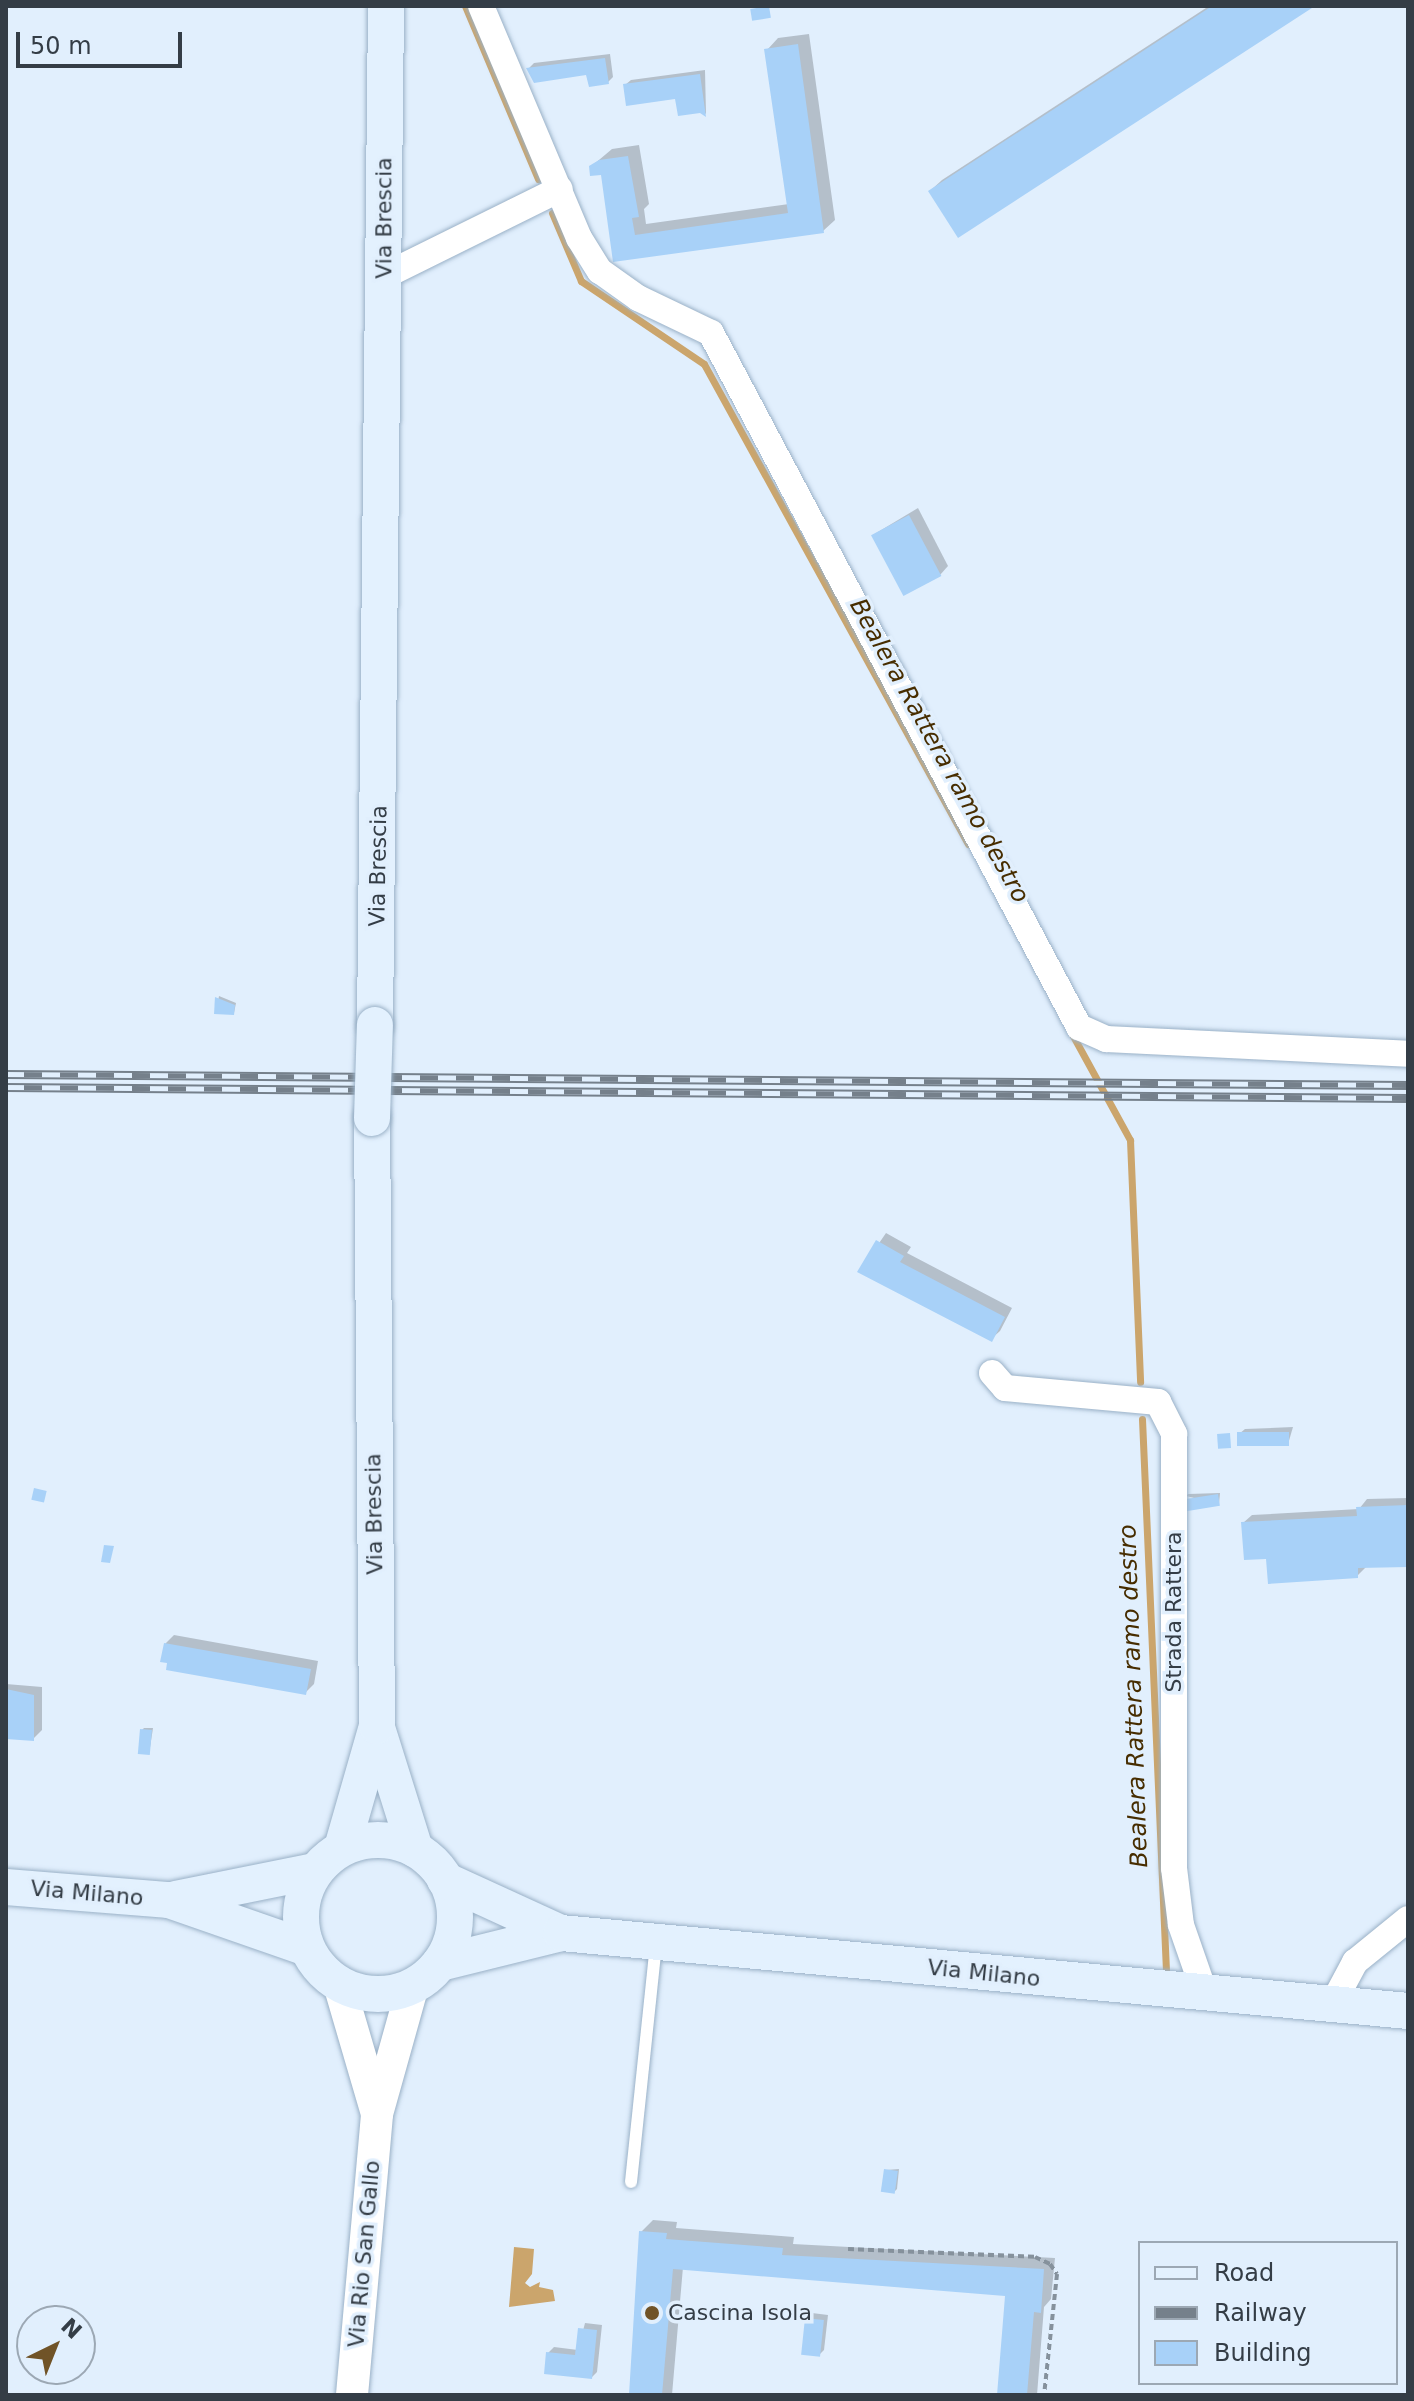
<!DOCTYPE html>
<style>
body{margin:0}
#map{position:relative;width:1414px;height:2401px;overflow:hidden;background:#e1effd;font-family:"DejaVu Sans",sans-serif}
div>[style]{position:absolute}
.water>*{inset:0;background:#cba56c}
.shadow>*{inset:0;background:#0003}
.stream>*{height:7px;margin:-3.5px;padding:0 3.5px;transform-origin:3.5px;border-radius:3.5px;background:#cba56c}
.building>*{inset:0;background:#a8d1f8;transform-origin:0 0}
.path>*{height:4px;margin-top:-2px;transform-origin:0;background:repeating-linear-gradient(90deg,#85919c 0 6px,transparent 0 10px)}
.roads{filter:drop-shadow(0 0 2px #9ab1c7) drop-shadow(0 0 2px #9ab1c7)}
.service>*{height:12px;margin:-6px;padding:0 6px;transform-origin:6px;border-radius:6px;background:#fff}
.minor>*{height:26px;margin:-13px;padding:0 13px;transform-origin:13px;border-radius:13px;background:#fff}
.tertiary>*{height:32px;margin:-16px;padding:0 16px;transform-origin:16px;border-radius:16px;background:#fff}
.secondary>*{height:36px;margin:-18px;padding:0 18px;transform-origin:18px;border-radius:18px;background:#e3f1fe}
.secondary>.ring{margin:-18px;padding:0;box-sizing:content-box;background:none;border:36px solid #e3f1fe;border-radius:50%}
.rail>*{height:9px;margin-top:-4.5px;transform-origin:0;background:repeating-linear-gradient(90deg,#e1effd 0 18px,#75808b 0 36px);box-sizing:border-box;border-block:2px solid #75808b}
.bridges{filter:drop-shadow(0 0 2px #9ab1c7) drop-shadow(0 0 2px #9ab1c7)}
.secondary-bridge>*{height:36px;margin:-18px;padding:0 18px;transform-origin:18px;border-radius:18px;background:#e3f1fe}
.dots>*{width:22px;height:22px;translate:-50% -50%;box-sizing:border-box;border:4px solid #e1effd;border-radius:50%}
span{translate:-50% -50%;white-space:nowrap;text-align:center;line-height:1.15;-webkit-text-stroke:7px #e1effd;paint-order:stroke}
.street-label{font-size:22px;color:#343d46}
.poi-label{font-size:22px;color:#343d46}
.left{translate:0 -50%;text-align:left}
.water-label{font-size:24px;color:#472d00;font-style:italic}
.frame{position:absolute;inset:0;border:8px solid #343d46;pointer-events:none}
.legend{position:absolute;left:1138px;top:2241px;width:260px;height:144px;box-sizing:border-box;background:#e1effd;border:2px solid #9ca8b4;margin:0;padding:10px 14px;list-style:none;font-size:24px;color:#343d46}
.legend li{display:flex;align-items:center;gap:16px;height:40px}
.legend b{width:40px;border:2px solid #9ca8b4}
.north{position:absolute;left:16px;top:2305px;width:80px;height:80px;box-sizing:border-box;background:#e1effd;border:2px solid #9ca8b4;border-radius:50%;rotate:43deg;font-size:22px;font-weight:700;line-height:32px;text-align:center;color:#343d46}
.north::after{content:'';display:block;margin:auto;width:28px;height:36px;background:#705327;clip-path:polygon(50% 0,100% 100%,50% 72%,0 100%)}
.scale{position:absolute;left:16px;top:32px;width:166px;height:36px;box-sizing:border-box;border:4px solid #343d46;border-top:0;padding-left:10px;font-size:24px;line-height:28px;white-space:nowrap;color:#343d46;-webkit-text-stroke:6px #e1effd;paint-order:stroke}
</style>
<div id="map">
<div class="water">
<div style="clip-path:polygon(514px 2247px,534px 2249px,532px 2274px,525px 2283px,530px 2287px,540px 2282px,539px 2287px,553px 2290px,555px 2301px,509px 2307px)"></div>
</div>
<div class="shadow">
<div style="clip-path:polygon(1209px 6px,1311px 6px,930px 191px,942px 180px)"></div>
<div style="clip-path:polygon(809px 34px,835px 220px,823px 231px,615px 260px,602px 172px,593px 165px,612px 149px,639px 145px,649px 204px,644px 209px,646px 224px,789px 204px,767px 50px,778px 38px)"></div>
<div style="clip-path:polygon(610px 54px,613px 77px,608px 82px,588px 73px,529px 68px,534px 63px)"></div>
<div style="clip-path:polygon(705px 70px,706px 114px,681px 96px,625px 85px,631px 80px)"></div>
<div style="clip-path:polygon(918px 508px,948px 566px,940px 575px,873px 535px)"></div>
<div style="clip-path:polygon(219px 996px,236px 1003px,234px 1013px,216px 1012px)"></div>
<div style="clip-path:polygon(886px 1233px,911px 1247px,907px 1253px,1012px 1308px,1000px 1331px,991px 1339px,860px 1271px)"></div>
<div style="clip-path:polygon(1293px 1427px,1288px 1444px,1239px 1434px,1245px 1429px)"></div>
<div style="clip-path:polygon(1220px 1493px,1219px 1504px,1186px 1496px,1188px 1494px)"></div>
<div style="clip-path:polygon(1408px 1498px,1408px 1565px,1366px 1567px,1357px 1576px,1268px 1557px,1243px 1523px,1252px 1515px,1359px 1509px,1367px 1499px)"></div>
<div style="clip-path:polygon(174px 1635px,318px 1661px,314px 1684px,305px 1693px,165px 1644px)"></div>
<div style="clip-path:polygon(6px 1684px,42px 1687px,42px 1730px,33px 1739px,6px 1737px)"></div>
<div style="clip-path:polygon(144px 1728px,153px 1728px,149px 1754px,142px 1730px)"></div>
<div style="clip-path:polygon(899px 2169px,897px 2189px,895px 2191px,886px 2170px)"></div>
<div style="clip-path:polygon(653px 2220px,677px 2222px,676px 2228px,794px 2237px,793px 2244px,1055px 2258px,1051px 2299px,1044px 2307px,1037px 2395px,998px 2395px,1007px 2294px,683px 2267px,672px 2395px,630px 2395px,641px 2232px)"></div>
<div style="clip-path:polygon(812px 2313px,828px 2315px,824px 2350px,819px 2355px,807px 2318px)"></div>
<div style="clip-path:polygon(585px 2323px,602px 2325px,597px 2372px,592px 2377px,548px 2353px,554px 2347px,578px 2350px)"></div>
</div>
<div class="stream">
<div style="left:465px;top:6px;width:188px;rotate:67.1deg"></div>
<div style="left:552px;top:213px;width:74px;rotate:66.9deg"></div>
<div style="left:581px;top:281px;width:148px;rotate:34deg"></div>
<div style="left:704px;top:364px;width:548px;rotate:61.19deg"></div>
<div style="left:1072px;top:1034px;width:121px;rotate:61.3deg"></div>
<div style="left:1130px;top:1140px;width:242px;rotate:87.6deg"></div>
<div style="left:1142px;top:1419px;width:553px;rotate:87.51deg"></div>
</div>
<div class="building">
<div style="left:769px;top:6px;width:12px;height:19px;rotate:81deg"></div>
<div style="clip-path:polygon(1212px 6px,1315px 6px,958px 238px,928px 191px)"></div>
<div style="clip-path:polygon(798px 44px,824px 233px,613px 262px,601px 175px,590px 176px,589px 166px,599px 160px,628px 156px,639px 217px,632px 218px,635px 235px,788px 213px,764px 49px)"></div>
<div style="clip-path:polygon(605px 58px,609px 84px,589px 87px,586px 75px,534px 83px,526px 68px)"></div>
<div style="clip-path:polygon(700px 74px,706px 117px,700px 113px,678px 116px,675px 99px,626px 106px,623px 84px)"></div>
<div style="left:909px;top:515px;width:69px;height:43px;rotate:62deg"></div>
<div style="clip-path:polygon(215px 997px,235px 1005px,234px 1015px,214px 1014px)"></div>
<div style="clip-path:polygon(876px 1240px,904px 1256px,900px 1262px,1005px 1317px,992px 1342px,857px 1272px)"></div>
<div style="left:1289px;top:1432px;width:14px;height:52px;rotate:90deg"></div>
<div style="left:1230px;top:1433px;width:15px;height:13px;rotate:86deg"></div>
<div style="left:34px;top:1488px;width:13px;height:12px;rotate:13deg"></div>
<div style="left:1218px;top:1494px;width:12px;height:34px;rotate:81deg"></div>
<div style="clip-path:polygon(1408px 1505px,1408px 1567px,1358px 1568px,1358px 1578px,1268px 1584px,1266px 1559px,1244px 1560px,1241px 1522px,1357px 1516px,1356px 1507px)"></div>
<div style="clip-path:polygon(104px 1545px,114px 1546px,110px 1563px,101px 1562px)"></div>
<div style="clip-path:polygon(164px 1643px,311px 1669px,306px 1695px,166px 1670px,167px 1663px,160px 1662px)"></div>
<div style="clip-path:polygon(6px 1689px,34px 1695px,34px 1741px,6px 1739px)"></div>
<div style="left:140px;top:1729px;width:12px;height:25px;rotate:5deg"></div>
<div style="left:884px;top:2169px;width:14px;height:23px;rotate:8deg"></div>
<div style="clip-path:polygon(639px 2231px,667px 2233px,666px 2239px,783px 2248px,782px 2255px,1044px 2269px,1041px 2313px,1034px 2312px,1027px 2395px,997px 2395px,1005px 2296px,673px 2269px,662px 2395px,629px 2395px)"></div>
<div style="left:805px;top:2318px;width:19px;height:37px;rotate:6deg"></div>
<div style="clip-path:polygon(578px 2328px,597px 2330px,592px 2379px,544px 2374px,546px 2352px,575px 2355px)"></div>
</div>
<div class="path">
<div style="left:848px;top:2249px;width:187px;rotate:2.4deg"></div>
<div style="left:1035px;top:2257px;width:17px;rotate:25deg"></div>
<div style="left:1050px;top:2264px;width:12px;rotate:55deg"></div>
<div style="left:1057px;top:2274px;width:122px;rotate:96.1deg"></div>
</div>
<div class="roads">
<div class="service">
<div style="left:631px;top:2182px;width:239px;rotate:-84deg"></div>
</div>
<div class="minor">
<div style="left:481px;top:6px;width:252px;rotate:67.1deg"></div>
<div style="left:579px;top:238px;width:39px;rotate:58deg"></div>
<div style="left:600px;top:271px;width:47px;rotate:35.4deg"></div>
<div style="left:638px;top:298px;width:81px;rotate:25.6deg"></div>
<div style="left:711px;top:333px;width:786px;rotate:62.06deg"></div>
<div style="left:1079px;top:1027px;width:30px;rotate:24deg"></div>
<div style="left:1106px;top:1039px;width:302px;rotate:2.8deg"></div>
<div style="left:384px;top:276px;width:196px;rotate:-26.3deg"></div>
<div style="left:992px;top:1373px;width:20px;rotate:49deg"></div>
<div style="left:1005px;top:1388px;width:154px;rotate:5.2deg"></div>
<div style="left:1158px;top:1402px;width:36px;rotate:63deg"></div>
<div style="left:1174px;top:1434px;width:434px;rotate:90deg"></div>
<div style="left:1174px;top:1868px;width:57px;rotate:83deg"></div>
<div style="left:1181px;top:1925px;width:73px;rotate:70.8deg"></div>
<div style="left:1332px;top:2005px;width:49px;rotate:-61.9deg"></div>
<div style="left:1355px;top:1962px;width:68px;rotate:-39.1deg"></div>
</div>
<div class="tertiary">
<div style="left:339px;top:1984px;width:135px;rotate:73.7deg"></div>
<div style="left:352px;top:2395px;width:282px;rotate:-84.9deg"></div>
<div style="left:377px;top:2114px;width:134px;rotate:-74.4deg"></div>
</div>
<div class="secondary">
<div style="left:375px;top:1025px;width:1019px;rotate:-89.38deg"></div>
<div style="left:378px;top:1731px;width:124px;rotate:72.6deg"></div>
<div class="ring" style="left:301px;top:1840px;width:118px;height:118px"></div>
<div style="left:342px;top:1848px;width:127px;rotate:-74deg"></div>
<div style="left:377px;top:1726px;width:608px;rotate:-90.47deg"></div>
<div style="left:445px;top:1880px;width:128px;rotate:24.6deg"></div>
<div style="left:6px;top:1887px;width:164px;rotate:4.6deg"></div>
<div style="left:169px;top:1900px;width:146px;rotate:19.2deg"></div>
<div style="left:176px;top:1899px;width:142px;rotate:-11.4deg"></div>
<div style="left:440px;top:1963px;width:125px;rotate:-13.9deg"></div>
<div style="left:561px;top:1933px;width:851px;rotate:5.26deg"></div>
</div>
</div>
<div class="rail">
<div style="left:6px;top:1074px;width:1402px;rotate:0.45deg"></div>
<div style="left:6px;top:1087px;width:1402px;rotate:0.45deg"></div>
</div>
<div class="bridges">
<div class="secondary-bridge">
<div style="left:372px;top:1118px;width:93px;rotate:-88.2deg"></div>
</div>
</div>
<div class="dots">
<div style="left:652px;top:2313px;background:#705327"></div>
</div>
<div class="street-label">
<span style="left:384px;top:218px;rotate:-90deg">Via Brescia</span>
<span style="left:378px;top:866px;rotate:-89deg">Via Brescia</span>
<span style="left:374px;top:1514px;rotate:-91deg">Via Brescia</span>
<span style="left:1174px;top:1612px;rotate:-90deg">Strada Rattera</span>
<span style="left:87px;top:1893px;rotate:5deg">Via Milano</span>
<span style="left:984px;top:1973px;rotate:6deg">Via Milano</span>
<span style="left:364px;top:2254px;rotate:-85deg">Via Rio San Gallo</span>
</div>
<div class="poi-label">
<span class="left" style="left:668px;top:2313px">Cascina Isola</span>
</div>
<div class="water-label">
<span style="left:939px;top:751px;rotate:61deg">Bealera Rattera ramo destro</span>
<span style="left:1134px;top:1696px;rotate:-92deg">Bealera Rattera ramo destro</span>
</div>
<div class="frame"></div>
<ul class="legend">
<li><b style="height:10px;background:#e3f1fe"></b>Road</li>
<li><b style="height:10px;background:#75808b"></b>Railway</li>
<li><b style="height:22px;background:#a8d1f8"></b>Building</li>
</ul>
<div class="north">N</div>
<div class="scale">50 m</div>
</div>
